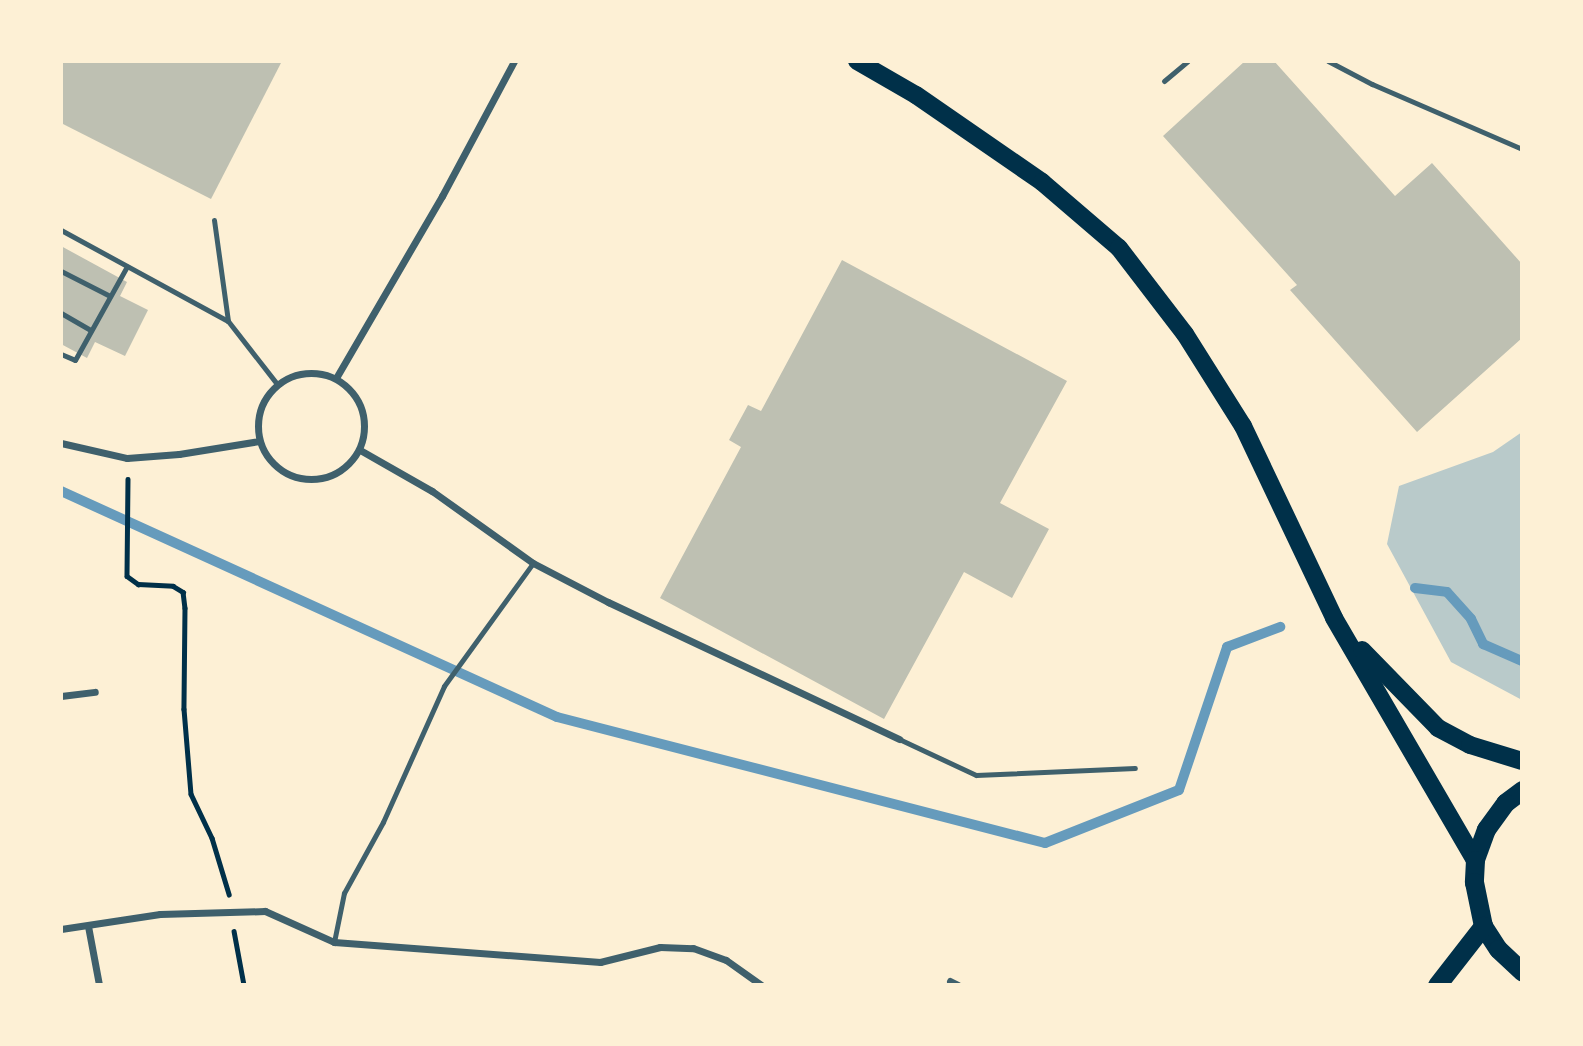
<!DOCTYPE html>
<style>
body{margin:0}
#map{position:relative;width:1583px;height:1046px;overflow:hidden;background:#fdf0d5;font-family:"Golos Text",sans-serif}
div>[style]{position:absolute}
.green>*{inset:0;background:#b9caca}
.stream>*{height:10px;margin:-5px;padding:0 5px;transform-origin:5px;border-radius:5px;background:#669bbc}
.building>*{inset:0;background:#bec0b2}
.path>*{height:4.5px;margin:-2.25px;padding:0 2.25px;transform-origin:2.25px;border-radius:2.25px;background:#003049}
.service>*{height:5px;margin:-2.5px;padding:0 2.5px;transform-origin:2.5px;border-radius:2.5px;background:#3f606c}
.minor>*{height:7px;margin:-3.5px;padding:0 3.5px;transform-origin:3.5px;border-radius:3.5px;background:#3f606c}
.minor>.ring{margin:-3.5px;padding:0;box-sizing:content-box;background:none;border:7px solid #3f606c;border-radius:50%}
.primary>*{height:18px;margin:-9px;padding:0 9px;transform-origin:9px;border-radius:9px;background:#003049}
.trunk>*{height:19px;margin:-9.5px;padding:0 9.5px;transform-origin:9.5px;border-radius:9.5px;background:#003049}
span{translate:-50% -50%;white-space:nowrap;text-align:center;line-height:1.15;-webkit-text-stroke:5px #fdf0d5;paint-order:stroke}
.frame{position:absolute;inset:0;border:63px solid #fdf0d5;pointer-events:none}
</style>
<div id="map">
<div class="green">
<div style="clip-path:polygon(1522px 432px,1522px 700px,1451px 662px,1387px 544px,1399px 486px,1493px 452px)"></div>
</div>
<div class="stream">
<div style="left:61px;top:491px;width:545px;rotate:24.5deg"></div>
<div style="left:557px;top:717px;width:504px;rotate:14.48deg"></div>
<div style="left:1045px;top:843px;width:144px;rotate:-21.6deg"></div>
<div style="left:1179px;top:790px;width:151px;rotate:-71.4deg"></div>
<div style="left:1227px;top:647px;width:57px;rotate:-20.7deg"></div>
<div style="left:1415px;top:588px;width:32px;rotate:7deg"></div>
<div style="left:1447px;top:592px;width:36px;rotate:48deg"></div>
<div style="left:1471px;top:619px;width:28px;rotate:64deg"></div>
<div style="left:1483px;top:644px;width:43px;rotate:23.6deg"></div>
</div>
<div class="building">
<div style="clip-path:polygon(61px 61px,282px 61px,211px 199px,61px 123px)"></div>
<div style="clip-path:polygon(1245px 61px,1274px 61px,1395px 196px,1432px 163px,1522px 264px,1522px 338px,1417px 432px,1290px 290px,1297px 285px,1163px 136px)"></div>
<div style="clip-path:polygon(61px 246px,127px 282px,120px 296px,148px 310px,125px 356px,95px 342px,87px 358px,61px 344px)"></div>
<div style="clip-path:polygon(842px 260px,1067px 381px,1000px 503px,1049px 529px,1012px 598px,964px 572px,884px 719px,660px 598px,741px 447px,729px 440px,748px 405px,761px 411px)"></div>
</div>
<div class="path">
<div style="left:128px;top:479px;width:97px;rotate:90.6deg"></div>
<div style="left:127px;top:576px;width:14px;rotate:36deg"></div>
<div style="left:138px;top:584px;width:35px;rotate:3deg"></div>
<div style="left:173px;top:586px;width:12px;rotate:31deg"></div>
<div style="left:183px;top:592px;width:16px;rotate:83deg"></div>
<div style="left:185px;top:608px;width:101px;rotate:90.6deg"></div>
<div style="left:184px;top:709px;width:85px;rotate:85.3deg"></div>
<div style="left:191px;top:794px;width:49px;rotate:64.5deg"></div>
<div style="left:212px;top:838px;width:59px;rotate:73.1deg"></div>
<div style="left:234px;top:931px;width:55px;rotate:79.5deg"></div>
</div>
<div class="service">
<div style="left:1328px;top:61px;width:50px;rotate:27.6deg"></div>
<div style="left:1372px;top:84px;width:163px;rotate:23.4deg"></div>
<div style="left:1164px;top:81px;width:31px;rotate:-40deg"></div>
<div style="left:214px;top:220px;width:102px;rotate:82.1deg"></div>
<div style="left:61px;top:230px;width:190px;rotate:28.6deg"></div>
<div style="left:228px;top:321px;width:80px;rotate:52.1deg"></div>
<div style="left:61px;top:271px;width:55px;rotate:27deg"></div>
<div style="left:61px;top:313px;width:34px;rotate:30deg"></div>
<div style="left:61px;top:354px;width:15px;rotate:23deg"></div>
<div style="left:75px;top:360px;width:107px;rotate:-61deg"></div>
<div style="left:899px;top:739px;width:85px;rotate:25.1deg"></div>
<div style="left:976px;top:775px;width:159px;rotate:-2.5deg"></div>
<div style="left:334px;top:942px;width:50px;rotate:-78.5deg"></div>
<div style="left:344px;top:893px;width:81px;rotate:-61.2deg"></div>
<div style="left:383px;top:822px;width:149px;rotate:-65.8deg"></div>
<div style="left:444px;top:686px;width:152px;rotate:-54.1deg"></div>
</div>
<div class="minor">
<div class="ring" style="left:258px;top:373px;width:99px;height:99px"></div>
<div style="left:336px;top:378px;width:211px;rotate:-59.8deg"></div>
<div style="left:442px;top:196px;width:153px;rotate:-61.9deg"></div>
<div style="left:61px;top:443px;width:68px;rotate:12.8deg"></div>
<div style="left:127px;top:458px;width:52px;rotate:-4.4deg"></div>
<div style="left:179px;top:454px;width:81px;rotate:-9.2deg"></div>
<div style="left:360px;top:450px;width:83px;rotate:29.7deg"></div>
<div style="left:432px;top:491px;width:124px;rotate:35.5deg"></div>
<div style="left:533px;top:563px;width:85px;rotate:27.5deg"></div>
<div style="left:608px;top:602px;width:322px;rotate:25.2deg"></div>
<div style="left:61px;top:696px;width:34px;rotate:-7deg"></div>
<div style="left:88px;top:926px;width:60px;rotate:79.4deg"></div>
<div style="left:61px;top:929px;width:100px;rotate:-8.6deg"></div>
<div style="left:160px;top:914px;width:105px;rotate:-1.6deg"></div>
<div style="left:265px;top:911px;width:76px;rotate:24.2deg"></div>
<div style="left:334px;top:942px;width:267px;rotate:4.3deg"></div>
<div style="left:600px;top:962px;width:62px;rotate:-14deg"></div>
<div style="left:660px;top:947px;width:33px;rotate:2deg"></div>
<div style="left:693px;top:948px;width:35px;rotate:20deg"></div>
<div style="left:726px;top:960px;width:43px;rotate:35.5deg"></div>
<div style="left:950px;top:981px;width:9px;rotate:27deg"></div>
</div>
<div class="primary">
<div style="left:857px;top:61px;width:68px;rotate:30deg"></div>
<div style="left:916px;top:95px;width:153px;rotate:34.6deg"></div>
<div style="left:1042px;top:182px;width:101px;rotate:40.6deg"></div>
<div style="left:1119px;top:248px;width:108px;rotate:52.5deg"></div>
<div style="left:1185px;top:334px;width:109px;rotate:57.8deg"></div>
<div style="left:1243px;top:426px;width:212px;rotate:64.6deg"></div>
<div style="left:1334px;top:618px;width:280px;rotate:59.8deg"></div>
<div style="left:1362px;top:650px;width:109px;rotate:45.7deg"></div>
<div style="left:1438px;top:728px;width:36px;rotate:28deg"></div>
<div style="left:1470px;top:745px;width:54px;rotate:17.1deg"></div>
</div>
<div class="trunk">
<div style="left:1522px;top:790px;width:21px;rotate:143deg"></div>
<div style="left:1505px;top:803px;width:32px;rotate:126deg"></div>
<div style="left:1486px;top:829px;width:33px;rotate:110deg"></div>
<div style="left:1475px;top:860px;width:22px;rotate:93deg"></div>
<div style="left:1474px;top:882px;width:45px;rotate:78.4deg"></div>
<div style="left:1483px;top:926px;width:27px;rotate:57deg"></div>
<div style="left:1498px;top:949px;width:33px;rotate:43deg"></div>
<div style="left:1437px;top:985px;width:75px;rotate:-52.1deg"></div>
</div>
<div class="frame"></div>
</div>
